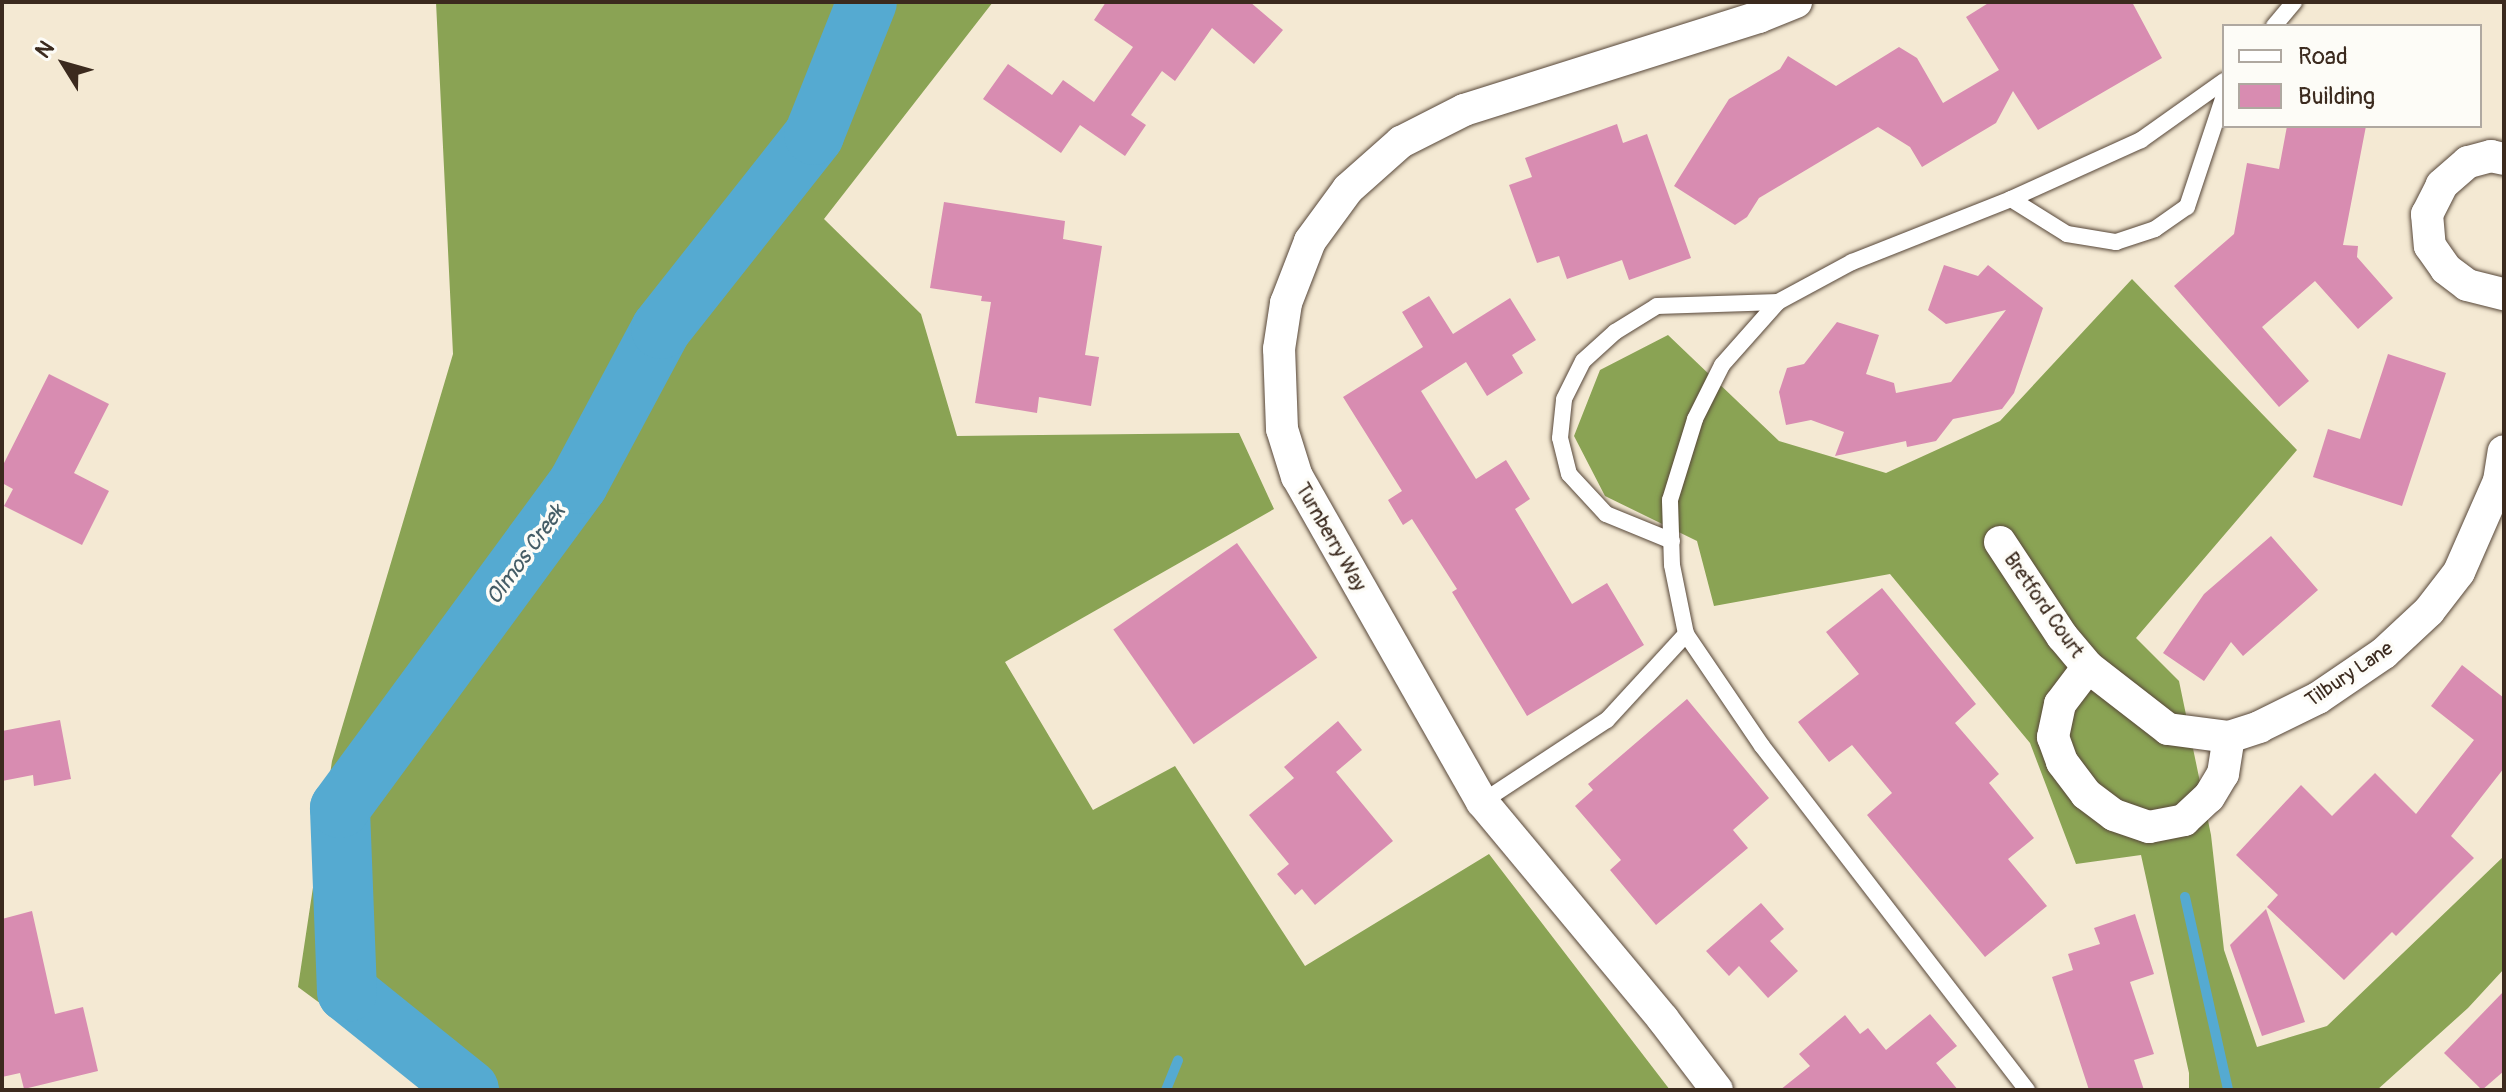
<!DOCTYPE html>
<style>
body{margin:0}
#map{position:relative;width:2506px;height:1092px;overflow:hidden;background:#f4e9d3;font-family:Pangolin,sans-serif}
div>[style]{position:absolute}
.forest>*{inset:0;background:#8aa354}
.stream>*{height:10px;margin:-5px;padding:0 5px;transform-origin:5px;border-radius:5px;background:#55aad1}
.river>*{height:60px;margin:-30px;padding:0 30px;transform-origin:30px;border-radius:30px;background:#55aad1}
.building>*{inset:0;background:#d88cb1;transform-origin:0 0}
.roads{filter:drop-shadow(0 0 2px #574739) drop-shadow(0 0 2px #574739)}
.lane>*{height:16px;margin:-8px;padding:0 8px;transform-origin:8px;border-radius:8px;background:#fff}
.street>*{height:32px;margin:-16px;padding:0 16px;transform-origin:16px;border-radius:16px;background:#fff}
span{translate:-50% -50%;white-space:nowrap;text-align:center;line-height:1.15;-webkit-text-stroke:7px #fdfcf7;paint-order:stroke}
.street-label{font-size:20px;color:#3b2a1e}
.water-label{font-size:22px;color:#455d66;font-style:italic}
.frame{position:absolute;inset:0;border:4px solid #3b2a1e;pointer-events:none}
.legend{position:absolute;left:2222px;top:24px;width:260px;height:104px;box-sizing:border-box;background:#fdfcf7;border:2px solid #afa8a0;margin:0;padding:10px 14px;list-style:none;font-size:24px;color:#3b2a1e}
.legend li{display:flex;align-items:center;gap:16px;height:40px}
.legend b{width:40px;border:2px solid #afa8a0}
.north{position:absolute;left:24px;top:24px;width:80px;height:80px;-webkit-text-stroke:6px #fdfcf7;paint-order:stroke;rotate:307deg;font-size:22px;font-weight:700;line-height:32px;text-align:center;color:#3b2a1e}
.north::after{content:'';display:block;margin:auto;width:28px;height:36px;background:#3b2a1e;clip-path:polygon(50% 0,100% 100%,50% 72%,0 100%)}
</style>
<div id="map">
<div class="forest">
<div style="clip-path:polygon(436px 2px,993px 2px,824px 219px,921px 314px,957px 436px,1239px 433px,1274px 509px,1005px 662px,1093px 810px,1175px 766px,1305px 966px,1489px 854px,1670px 1090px,438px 1090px,298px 987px,332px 761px,453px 354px)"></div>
<div style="clip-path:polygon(2132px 279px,2297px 450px,2136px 638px,2179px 681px,2211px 835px,2224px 950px,2257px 1047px,2327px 1026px,2504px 856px,2504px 969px,2468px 1008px,2377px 1090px,2189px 1090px,2189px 1073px,2141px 855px,2076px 864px,2030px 743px,1890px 574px,1714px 606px,1697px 541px,1605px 496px,1574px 436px,1600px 370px,1668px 335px,1779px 441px,1886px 473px,2000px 421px)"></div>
</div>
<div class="stream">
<div style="left:2185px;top:897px;width:198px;rotate:77.4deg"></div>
<div style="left:1166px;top:1090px;width:32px;rotate:-68deg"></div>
</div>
<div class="river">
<div style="left:469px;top:1090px;width:156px;rotate:-141.2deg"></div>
<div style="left:347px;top:992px;width:184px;rotate:-92.2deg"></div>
<div style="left:340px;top:808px;width:402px;rotate:-53.7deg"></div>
<div style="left:578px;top:484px;width:176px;rotate:-61.8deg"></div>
<div style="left:661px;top:329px;width:247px;rotate:-51.7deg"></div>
<div style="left:814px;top:135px;width:143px;rotate:-68.3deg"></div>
</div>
<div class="building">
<div style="clip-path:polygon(1106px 2px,1250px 2px,1283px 30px,1254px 64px,1212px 28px,1175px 81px,1162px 71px,1131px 115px,1146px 125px,1125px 156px,1080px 125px,1061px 153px,983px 99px,1008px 64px,1052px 95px,1063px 80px,1094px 102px,1133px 47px,1094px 20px)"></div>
<div style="clip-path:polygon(1990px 2px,2132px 2px,2162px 58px,2038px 130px,2013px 91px,1996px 123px,1922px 167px,1910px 147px,1878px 127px,1759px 198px,1747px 217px,1735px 225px,1674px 186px,1729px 99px,1780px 69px,1788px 56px,1836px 86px,1899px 47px,1917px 58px,1943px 103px,1999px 70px,1966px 17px)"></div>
<div style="clip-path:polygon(1617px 124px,1623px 143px,1647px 134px,1691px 258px,1629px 280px,1622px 260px,1567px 279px,1559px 256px,1537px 263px,1509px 185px,1532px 177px,1525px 158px)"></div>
<div style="clip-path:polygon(2287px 126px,2366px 126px,2343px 245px,2358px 246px,2357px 257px,2393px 298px,2358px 329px,2315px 281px,2262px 327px,2309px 381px,2279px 407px,2174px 286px,2234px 234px,2247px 163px,2279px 169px)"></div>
<div style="clip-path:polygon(944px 202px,1065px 221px,1063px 239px,1102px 246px,1085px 355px,1099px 357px,1091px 406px,1039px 397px,1037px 413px,975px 403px,991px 302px,981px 301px,982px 296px,930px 288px)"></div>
<div style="clip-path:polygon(1944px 265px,1978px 276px,1988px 265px,2043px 308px,2014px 393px,2002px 409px,1953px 419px,1936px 441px,1907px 447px,1906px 441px,1835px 456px,1844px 432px,1811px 420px,1786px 425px,1779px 392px,1787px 368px,1804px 364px,1837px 322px,1879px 335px,1866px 374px,1894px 383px,1896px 393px,1951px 382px,2006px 310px,1946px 324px,1928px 310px)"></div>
<div style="clip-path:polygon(1429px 296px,1453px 334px,1510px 298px,1536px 340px,1512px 355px,1523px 373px,1487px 396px,1466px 362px,1421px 391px,1476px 479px,1506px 460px,1530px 499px,1515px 509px,1572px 604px,1607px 583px,1644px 645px,1527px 716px,1452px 592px,1457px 589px,1412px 519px,1403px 525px,1388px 500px,1402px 491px,1343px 397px,1423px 347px,1402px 312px)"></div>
<div style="clip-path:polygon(2388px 354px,2446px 373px,2402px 506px,2313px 477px,2328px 429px,2360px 439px)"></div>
<div style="clip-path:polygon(49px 374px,109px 404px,74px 473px,109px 491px,82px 545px,4px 506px,13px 489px,2px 483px,2px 467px)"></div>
<div style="clip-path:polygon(2271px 536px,2318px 590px,2243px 656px,2231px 642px,2204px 681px,2163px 653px,2204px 594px)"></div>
<div style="left:1237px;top:543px;width:140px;height:151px;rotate:55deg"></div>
<div style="clip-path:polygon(1882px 588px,1976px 704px,1955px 723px,1999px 774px,1989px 783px,2034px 838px,2008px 859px,2047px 906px,1985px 957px,1867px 815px,1892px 793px,1852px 745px,1829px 762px,1798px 722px,1859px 674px,1826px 632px)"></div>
<div style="clip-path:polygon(2462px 665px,2504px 698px,2504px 768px,2451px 836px,2474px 858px,2396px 936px,2392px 932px,2344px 980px,2267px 907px,2278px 895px,2236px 855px,2301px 785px,2332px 816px,2375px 773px,2416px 814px,2474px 740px,2431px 706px)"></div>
<div style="clip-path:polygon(1687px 699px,1769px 798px,1733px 830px,1748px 848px,1656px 925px,1610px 870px,1621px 860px,1575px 806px,1593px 790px,1588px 784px)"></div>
<div style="clip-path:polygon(60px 720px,71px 779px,34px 786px,33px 775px,2px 781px,2px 731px)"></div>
<div style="clip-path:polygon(1338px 721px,1362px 750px,1336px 772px,1393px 841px,1315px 905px,1302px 889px,1295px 895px,1277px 874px,1289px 864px,1249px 815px,1294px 778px,1284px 767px)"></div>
<div style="clip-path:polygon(1761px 903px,1784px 929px,1770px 941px,1798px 971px,1768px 998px,1739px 966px,1729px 976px,1706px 951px)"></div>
<div style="clip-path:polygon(2266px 909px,2305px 1022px,2262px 1036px,2230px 945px)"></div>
<div style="clip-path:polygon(32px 911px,55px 1014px,83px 1007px,98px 1071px,24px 1089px,20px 1073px,2px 1077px,2px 919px)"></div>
<div style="clip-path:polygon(2135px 914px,2154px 974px,2130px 982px,2154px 1054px,2134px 1060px,2144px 1090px,2089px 1090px,2052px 977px,2073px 970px,2068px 954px,2100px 944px,2094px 928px)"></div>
<div style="clip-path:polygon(2504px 991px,2504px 1071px,2482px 1090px,2444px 1053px)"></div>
<div style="clip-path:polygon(1930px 1014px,1957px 1046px,1936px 1063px,1958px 1090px,1780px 1090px,1810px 1066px,1799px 1054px,1845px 1015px,1860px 1034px,1868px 1028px,1886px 1050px)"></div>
</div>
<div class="roads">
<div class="lane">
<div style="left:2274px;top:26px;width:31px;rotate:-50deg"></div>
<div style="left:2011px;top:199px;width:66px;rotate:32deg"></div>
<div style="left:2067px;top:234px;width:50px;rotate:9.3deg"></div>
<div style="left:2116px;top:242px;width:41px;rotate:-18.4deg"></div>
<div style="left:2155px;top:229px;width:39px;rotate:-35deg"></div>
<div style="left:2187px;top:207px;width:117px;rotate:-71.6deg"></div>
<div style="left:1672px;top:541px;width:71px;rotate:-157.8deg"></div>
<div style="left:1606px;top:514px;width:54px;rotate:-132.8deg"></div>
<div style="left:1569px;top:474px;width:37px;rotate:-104deg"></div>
<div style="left:1560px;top:438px;width:39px;rotate:-84deg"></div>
<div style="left:1564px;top:399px;width:42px;rotate:-63.4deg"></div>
<div style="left:1583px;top:361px;width:43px;rotate:-42.2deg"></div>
<div style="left:1615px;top:332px;width:49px;rotate:-31.8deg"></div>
<div style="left:1657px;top:306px;width:121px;rotate:-1.9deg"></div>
<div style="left:1482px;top:802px;width:149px;rotate:-33.3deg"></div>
<div style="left:1607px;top:720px;width:117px;rotate:-47.4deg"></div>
<div style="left:2027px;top:1090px;width:434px;rotate:-127.6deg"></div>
<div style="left:1762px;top:746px;width:135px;rotate:-124.2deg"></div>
<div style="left:1686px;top:634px;width:70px;rotate:-101.5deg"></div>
<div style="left:1672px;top:565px;width:65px;rotate:-91.8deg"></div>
<div style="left:1670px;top:500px;width:85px;rotate:-72.8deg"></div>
<div style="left:1695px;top:419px;width:60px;rotate:-63.4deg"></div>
<div style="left:1722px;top:365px;width:84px;rotate:-48.4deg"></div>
<div style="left:1778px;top:302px;width:84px;rotate:-28.4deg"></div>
<div style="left:1852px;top:262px;width:171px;rotate:-21.6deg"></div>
<div style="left:2011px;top:199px;width:143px;rotate:-24.4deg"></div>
<div style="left:2141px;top:140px;width:102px;rotate:-35.4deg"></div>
</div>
<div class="street">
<div style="left:2504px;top:159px;width:13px;rotate:-167deg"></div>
<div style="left:2491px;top:156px;width:24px;rotate:165deg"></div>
<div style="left:2468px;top:162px;width:35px;rotate:139deg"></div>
<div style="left:2442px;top:185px;width:33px;rotate:117deg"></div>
<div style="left:2427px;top:214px;width:32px;rotate:85deg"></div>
<div style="left:2430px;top:246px;width:28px;rotate:55deg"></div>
<div style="left:2446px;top:269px;width:26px;rotate:37deg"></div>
<div style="left:2467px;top:285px;width:38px;rotate:14deg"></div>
<div style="left:2000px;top:542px;width:113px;rotate:56.6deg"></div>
<div style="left:2062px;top:636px;width:40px;rotate:50deg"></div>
<div style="left:2088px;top:667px;width:101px;rotate:37.8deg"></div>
<div style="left:2168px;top:729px;width:62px;rotate:7.5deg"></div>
<div style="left:2229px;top:737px;width:32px;rotate:-18deg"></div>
<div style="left:2259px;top:727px;width:66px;rotate:-26.2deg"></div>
<div style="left:2318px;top:698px;width:80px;rotate:-34.3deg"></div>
<div style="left:2384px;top:653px;width:62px;rotate:-43deg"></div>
<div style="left:2429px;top:611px;width:49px;rotate:-52.4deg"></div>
<div style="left:2459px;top:572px;width:99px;rotate:-66.3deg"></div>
<div style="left:2499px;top:481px;width:30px;rotate:-81deg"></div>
<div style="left:2088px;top:667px;width:46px;rotate:127.1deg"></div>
<div style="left:2060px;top:704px;width:34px;rotate:102deg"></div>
<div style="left:2053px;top:737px;width:27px;rotate:70deg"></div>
<div style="left:2062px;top:762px;width:40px;rotate:53deg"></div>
<div style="left:2086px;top:794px;width:35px;rotate:37deg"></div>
<div style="left:2114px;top:815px;width:37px;rotate:19deg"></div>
<div style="left:2149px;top:827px;width:36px;rotate:-11deg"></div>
<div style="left:2184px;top:820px;width:34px;rotate:-43deg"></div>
<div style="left:2209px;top:797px;width:27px;rotate:-59deg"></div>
<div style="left:2223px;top:774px;width:37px;rotate:-81deg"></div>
<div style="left:1717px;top:1090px;width:89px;rotate:-127.3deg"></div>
<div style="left:1663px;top:1019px;width:283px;rotate:-129.8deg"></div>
<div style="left:1482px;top:802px;width:374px;rotate:-119.6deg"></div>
<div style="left:1297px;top:477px;width:50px;rotate:-107.4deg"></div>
<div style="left:1282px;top:429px;width:80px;rotate:-92.1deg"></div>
<div style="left:1279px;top:349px;width:47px;rotate:-81.3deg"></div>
<div style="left:1286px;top:303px;width:66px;rotate:-68.8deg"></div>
<div style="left:1310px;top:241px;width:64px;rotate:-53.8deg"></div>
<div style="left:1348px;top:189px;width:71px;rotate:-41.6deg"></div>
<div style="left:1401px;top:142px;width:71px;rotate:-26.9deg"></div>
<div style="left:1464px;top:110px;width:309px;rotate:-17.5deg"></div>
<div style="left:1759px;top:17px;width:40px;rotate:-22deg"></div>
</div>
</div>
<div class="street-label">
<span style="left:1331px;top:537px;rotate:60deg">Turnberry Way</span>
<span style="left:2044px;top:605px;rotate:55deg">Bretford Court</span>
<span style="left:2349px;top:674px;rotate:-34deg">Tilbury Lane</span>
</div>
<div class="water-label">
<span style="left:526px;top:555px;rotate:-54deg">Olmos Creek</span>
</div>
<div class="frame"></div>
<ul class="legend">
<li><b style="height:10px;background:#fff"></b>Road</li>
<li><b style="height:22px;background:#d88cb1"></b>Building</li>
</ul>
<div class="north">N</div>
</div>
